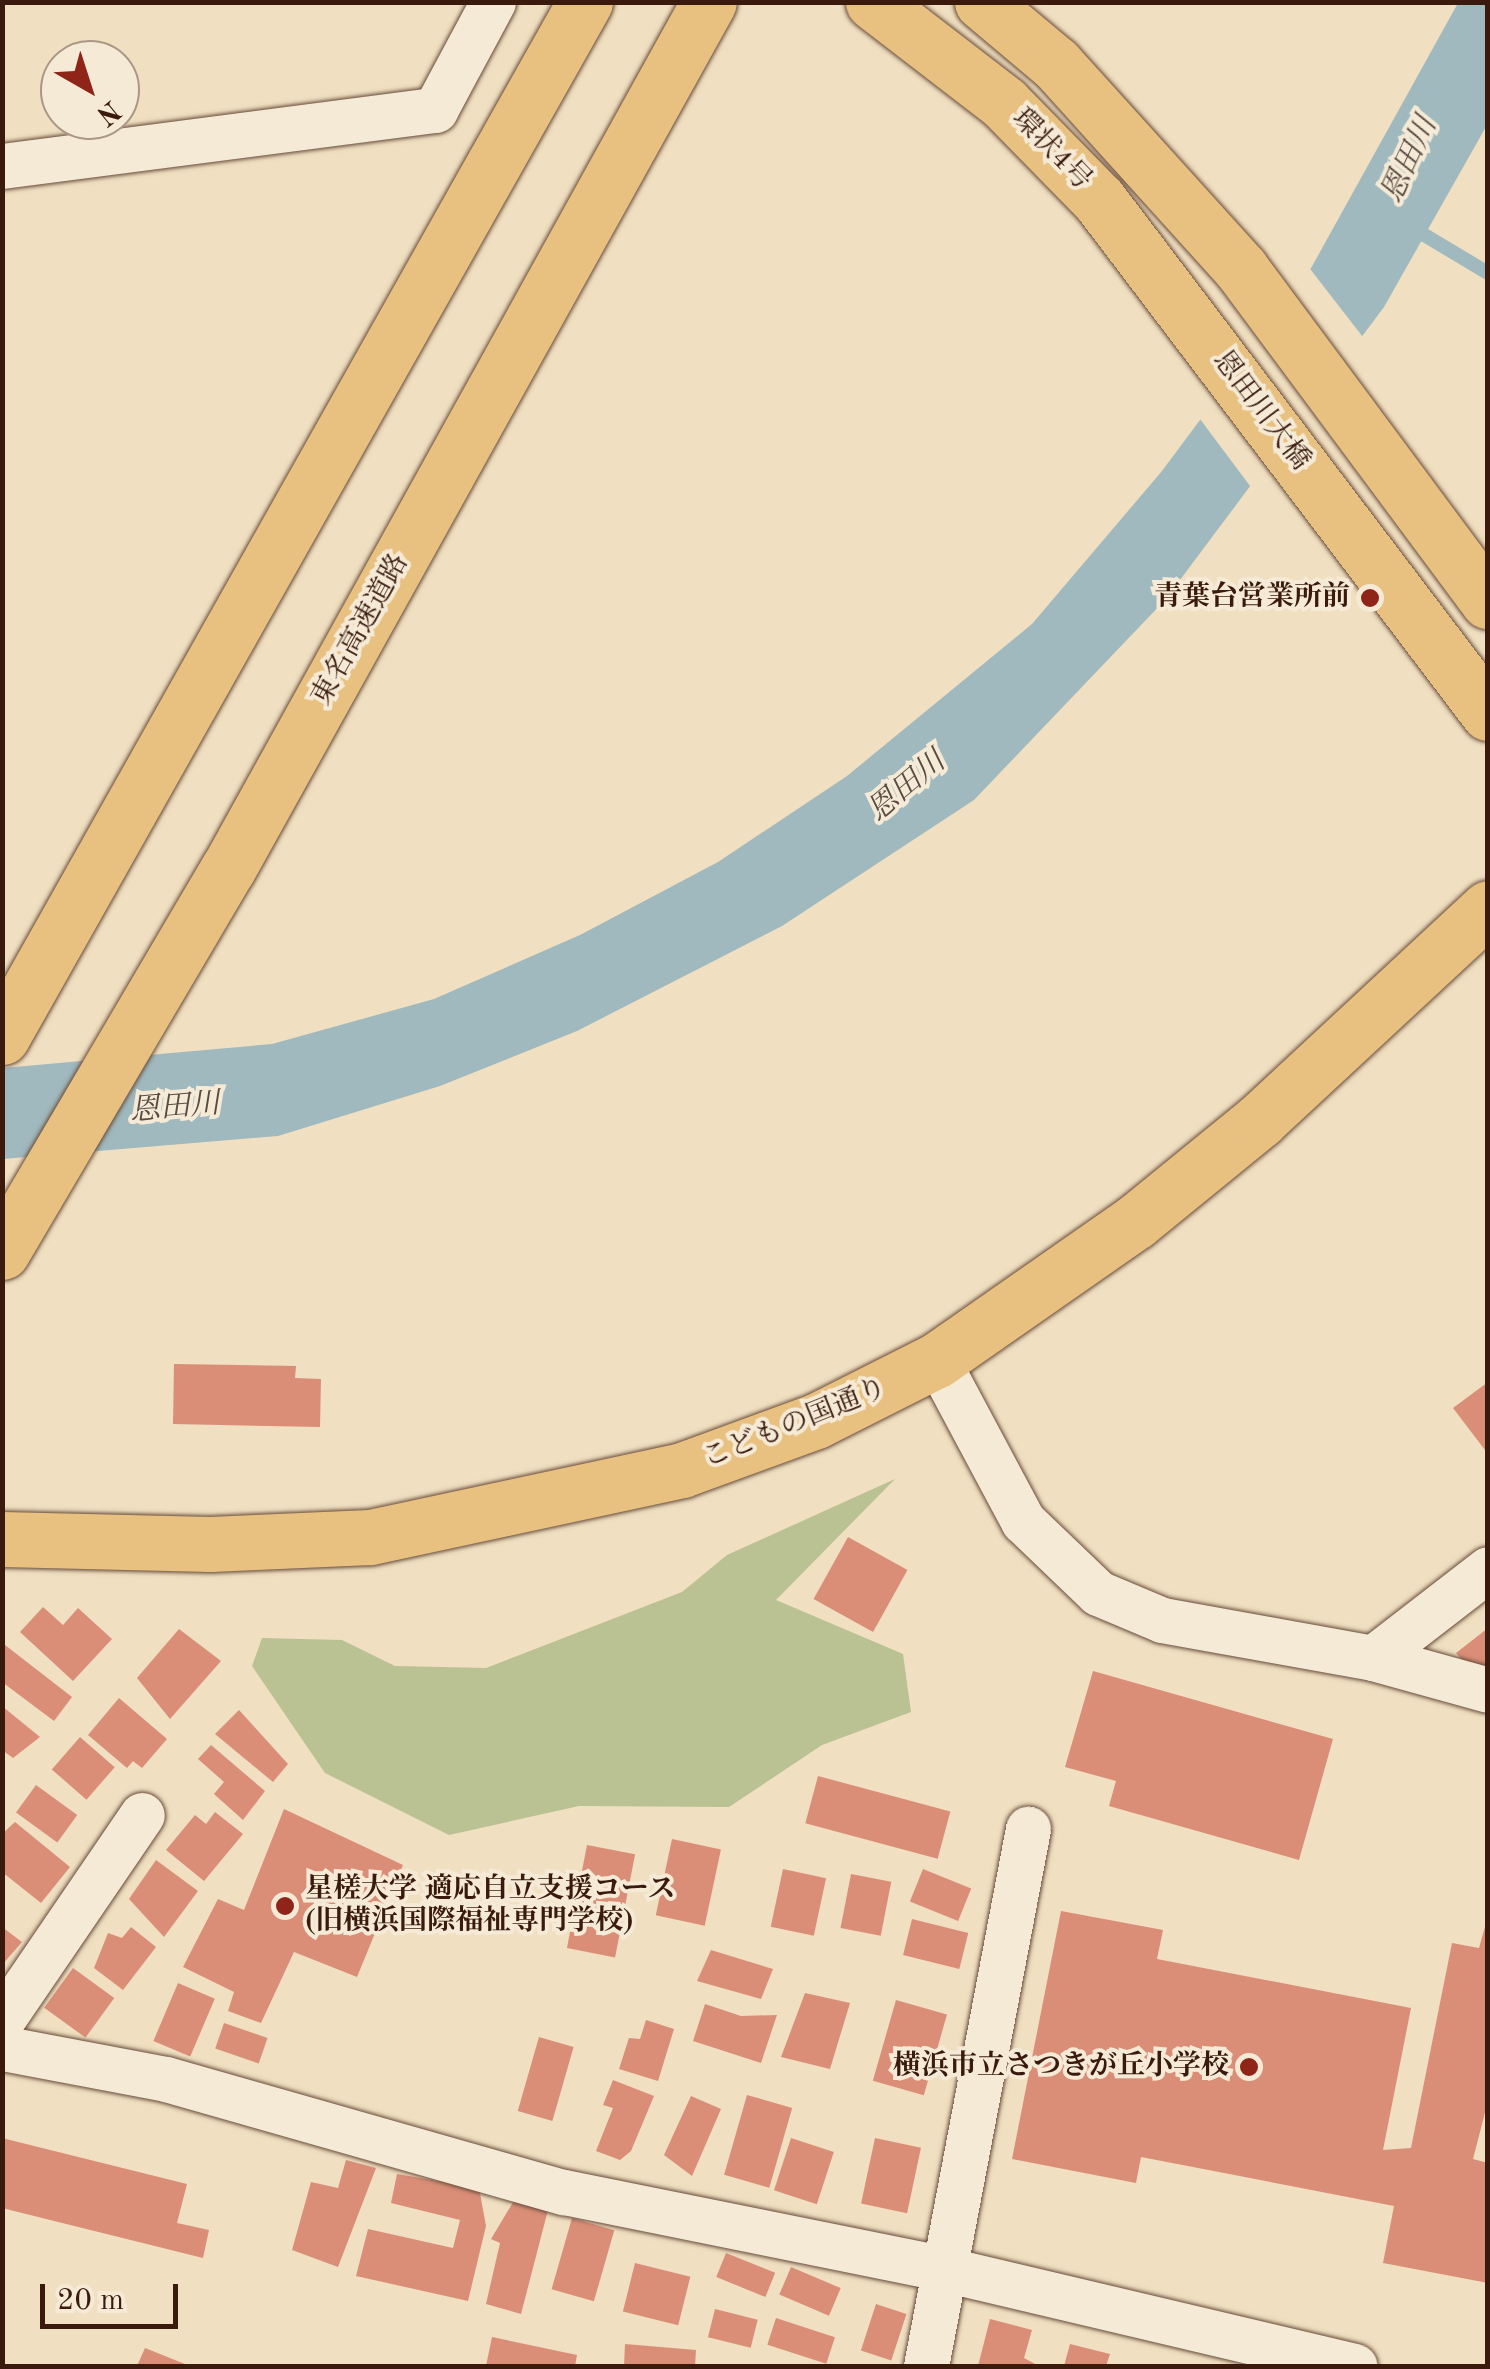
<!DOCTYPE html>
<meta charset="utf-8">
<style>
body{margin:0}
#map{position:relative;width:1490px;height:2369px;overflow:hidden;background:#f0dfc0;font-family:"Old Standard TT","Noto Serif JP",serif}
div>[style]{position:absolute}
.green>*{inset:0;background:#bac192}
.water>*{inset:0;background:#a0b9be}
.pier>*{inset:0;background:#f0dfc0}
.stream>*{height:14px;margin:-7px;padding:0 7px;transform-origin:7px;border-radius:7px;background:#a0b9be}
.building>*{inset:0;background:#da8e78;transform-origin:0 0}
.roads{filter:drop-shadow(0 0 2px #674b3a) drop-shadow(0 0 2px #674b3a)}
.minor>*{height:45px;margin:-22.5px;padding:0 22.5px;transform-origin:22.5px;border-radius:22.5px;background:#f5ead6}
.major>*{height:55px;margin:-27.5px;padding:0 27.5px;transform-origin:27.5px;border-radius:27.5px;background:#e8c080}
.highway>*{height:55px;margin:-27.5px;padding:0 27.5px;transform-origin:27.5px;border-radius:27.5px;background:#e8c080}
.dots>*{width:28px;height:28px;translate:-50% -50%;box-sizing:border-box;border:5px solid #f5ead6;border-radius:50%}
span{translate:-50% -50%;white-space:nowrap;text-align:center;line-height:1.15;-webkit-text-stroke:8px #f5ead6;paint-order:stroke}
.street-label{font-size:28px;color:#391a0d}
.poi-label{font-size:28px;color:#391a0d;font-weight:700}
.right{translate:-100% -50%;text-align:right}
.left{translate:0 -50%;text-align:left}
.water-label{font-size:30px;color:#584a42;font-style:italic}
.frame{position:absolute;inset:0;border:5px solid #391a0d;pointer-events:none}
.north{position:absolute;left:40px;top:40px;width:100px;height:100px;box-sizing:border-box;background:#f5ead6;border:2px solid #aa9786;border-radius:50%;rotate:141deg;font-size:28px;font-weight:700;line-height:40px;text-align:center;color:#391a0d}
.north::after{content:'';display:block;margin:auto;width:35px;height:45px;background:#8f2418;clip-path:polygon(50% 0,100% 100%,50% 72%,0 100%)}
.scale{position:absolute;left:40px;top:2284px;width:138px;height:45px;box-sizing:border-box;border:5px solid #391a0d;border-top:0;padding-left:12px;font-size:30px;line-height:35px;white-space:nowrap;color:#391a0d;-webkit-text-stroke:8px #f5ead6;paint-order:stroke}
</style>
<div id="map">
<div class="green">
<div style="clip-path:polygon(895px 1479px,776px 1600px,903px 1654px,911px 1712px,822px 1745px,729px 1807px,579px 1806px,449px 1835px,325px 1773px,252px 1666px,262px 1638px,342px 1640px,395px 1666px,486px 1668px,682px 1592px,727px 1555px)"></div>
</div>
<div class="water">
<div style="clip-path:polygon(1458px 3px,1487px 3px,1487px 125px,1384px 307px,1165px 600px,974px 800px,782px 926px,577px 1031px,440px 1086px,278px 1136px,3px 1159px,3px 1068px,272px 1044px,434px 999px,580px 935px,718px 862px,847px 776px,1032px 624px,1162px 471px,1305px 279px)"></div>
</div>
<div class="pier">
<div style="clip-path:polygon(1307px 265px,1366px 341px,1256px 494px,1197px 415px)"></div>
</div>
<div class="stream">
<div style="left:1411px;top:227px;width:90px;rotate:30.9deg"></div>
</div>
<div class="building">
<div style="clip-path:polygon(174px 1364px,296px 1366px,295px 1378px,321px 1379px,320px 1427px,173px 1424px)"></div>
<div style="clip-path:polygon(1488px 1382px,1488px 1454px,1453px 1408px)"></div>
<div style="left:848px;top:1537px;width:68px;height:71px;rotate:29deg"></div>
<div style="clip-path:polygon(43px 1607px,63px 1625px,78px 1608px,112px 1639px,73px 1681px,20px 1632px)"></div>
<div style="clip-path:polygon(1488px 1628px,1488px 1667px,1463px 1661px,1456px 1653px)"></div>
<div style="clip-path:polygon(179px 1629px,221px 1661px,170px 1719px,137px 1678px)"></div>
<div style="clip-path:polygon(5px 1645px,72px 1697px,54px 1721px,2px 1682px)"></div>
<div style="clip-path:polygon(1093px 1671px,1333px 1739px,1299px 1860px,1109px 1806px,1116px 1781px,1065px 1767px)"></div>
<div style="clip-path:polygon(119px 1698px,167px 1739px,142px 1768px,133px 1761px,127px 1768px,88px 1735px)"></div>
<div style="clip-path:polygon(2px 1706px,40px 1737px,13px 1758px,2px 1750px)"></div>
<div style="clip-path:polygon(239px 1710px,288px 1764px,273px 1782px,215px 1734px)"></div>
<div style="left:80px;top:1737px;width:46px;height:43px;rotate:41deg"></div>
<div style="clip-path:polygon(211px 1745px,265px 1791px,243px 1820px,214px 1794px,224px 1782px,198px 1759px)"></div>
<div style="left:818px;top:1776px;width:137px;height:49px;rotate:15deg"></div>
<div style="left:36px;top:1785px;width:51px;height:34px;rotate:36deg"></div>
<div style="clip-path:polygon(284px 1809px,403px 1865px,357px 1977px,294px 1952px,261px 2023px,228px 2011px,234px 1992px,183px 1967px,218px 1899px,244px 1910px)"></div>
<div style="clip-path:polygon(215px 1812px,243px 1834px,204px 1881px,166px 1850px,195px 1815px,206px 1824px)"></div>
<div style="clip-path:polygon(15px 1822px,70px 1867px,41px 1903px,2px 1872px,2px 1834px)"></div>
<div style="left:672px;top:1839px;width:50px;height:78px;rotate:12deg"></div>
<div style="left:587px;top:1845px;width:49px;height:105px;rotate:11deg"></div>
<div style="clip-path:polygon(156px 1860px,198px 1891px,164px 1937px,129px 1899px)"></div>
<div style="left:783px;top:1869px;width:44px;height:59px;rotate:12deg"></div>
<div style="left:923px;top:1869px;width:52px;height:35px;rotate:22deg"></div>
<div style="left:851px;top:1874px;width:41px;height:55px;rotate:11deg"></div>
<div style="clip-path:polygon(1061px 1911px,1163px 1930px,1157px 1959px,1411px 2008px,1383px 2150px,1411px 2148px,1452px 1943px,1479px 1948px,1488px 1916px,1488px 2101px,1473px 2159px,1488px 2163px,1488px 2283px,1383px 2263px,1394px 2206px,1141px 2157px,1136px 2183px,1012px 2159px)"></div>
<div style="left:912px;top:1919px;width:58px;height:37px;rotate:14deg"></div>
<div style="clip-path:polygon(2px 1927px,22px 1942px,2px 1965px)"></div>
<div style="clip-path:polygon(131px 1927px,156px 1947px,123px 1990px,94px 1968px,108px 1933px,122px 1938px)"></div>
<div style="clip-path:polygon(711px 1950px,773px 1969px,761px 1999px,697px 1981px)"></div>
<div style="left:73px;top:1968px;width:51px;height:49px;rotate:36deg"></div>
<div style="left:178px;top:1983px;width:40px;height:63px;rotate:23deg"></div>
<div style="clip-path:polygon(805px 1993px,850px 2003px,830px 2069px,781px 2057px)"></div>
<div style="left:896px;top:2000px;width:53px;height:84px;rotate:16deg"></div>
<div style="clip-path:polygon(705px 2004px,741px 2016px,777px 2015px,761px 2063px,693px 2041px)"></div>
<div style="clip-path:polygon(646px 2020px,674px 2029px,658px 2081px,619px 2069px,629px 2038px,640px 2039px)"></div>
<div style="left:224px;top:2023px;width:46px;height:27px;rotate:19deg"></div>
<div style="left:539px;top:2037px;width:36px;height:77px;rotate:16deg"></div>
<div style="clip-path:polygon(613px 2080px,654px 2096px,631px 2151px,620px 2160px,596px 2151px,613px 2108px,603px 2105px)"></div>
<div style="left:747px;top:2095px;width:47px;height:83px;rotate:16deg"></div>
<div style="clip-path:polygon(691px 2096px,721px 2109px,692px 2176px,664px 2155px)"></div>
<div style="clip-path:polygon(2px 2138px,187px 2184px,177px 2223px,209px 2230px,203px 2258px,2px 2208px)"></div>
<div style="left:791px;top:2138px;width:45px;height:55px;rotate:18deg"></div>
<div style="left:875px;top:2138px;width:47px;height:67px;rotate:12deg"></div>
<div style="clip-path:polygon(346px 2160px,376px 2168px,338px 2267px,292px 2250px,311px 2182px,338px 2188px)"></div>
<div style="clip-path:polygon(397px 2174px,479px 2188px,486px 2226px,468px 2301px,356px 2276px,368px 2229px,453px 2248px,460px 2220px,391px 2203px)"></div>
<div style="clip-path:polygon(515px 2199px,548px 2210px,521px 2314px,486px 2304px,500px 2243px,491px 2239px)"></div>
<div style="left:572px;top:2218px;width:44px;height:74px;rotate:16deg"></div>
<div style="left:726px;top:2253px;width:53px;height:26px;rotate:22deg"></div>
<div style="left:635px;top:2263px;width:57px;height:50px;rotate:14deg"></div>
<div style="left:791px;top:2267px;width:54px;height:30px;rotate:23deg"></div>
<div style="left:876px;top:2304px;width:32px;height:49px;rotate:18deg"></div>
<div style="left:715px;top:2309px;width:44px;height:29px;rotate:14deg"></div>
<div style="left:776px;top:2318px;width:62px;height:28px;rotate:18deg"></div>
<div style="clip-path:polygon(990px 2319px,1032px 2330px,1024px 2358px,1039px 2366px,978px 2366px)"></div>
<div style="clip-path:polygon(492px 2337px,577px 2355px,575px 2366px,486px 2366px)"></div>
<div style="clip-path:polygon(625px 2344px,696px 2350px,695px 2366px,624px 2366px)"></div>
<div style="clip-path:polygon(1070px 2344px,1110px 2354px,1106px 2366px,1064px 2366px)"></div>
<div style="clip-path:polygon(145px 2348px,190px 2366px,137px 2366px)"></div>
</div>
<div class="roads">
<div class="minor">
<div style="left:2px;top:166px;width:437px;rotate:-7.4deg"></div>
<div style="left:435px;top:110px;width:123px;rotate:-61.8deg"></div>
<div style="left:937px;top:1360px;width:183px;rotate:61.9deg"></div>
<div style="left:1023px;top:1521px;width:104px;rotate:43.8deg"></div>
<div style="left:1098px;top:1593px;width:69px;rotate:22.9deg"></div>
<div style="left:1162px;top:1620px;width:214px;rotate:10.2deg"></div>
<div style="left:1373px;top:1658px;width:119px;rotate:15.5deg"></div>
<div style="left:1373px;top:1658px;width:145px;rotate:-37.7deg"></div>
<div style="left:2px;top:2020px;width:248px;rotate:-55.7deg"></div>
<div style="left:2px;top:2048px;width:167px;rotate:10.7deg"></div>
<div style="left:166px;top:2079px;width:414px;rotate:15.9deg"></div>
<div style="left:564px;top:2192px;width:384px;rotate:11.4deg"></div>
<div style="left:940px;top:2268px;width:426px;rotate:13.3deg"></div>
<div style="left:926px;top:2366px;width:547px;rotate:-79.25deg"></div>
</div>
<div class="major">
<div style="left:873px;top:2px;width:165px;rotate:37.6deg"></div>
<div style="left:1004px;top:103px;width:136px;rotate:45.6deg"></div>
<div style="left:1099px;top:200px;width:644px;rotate:52.83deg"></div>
<div style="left:982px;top:2px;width:97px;rotate:40deg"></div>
<div style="left:1056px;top:64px;width:276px;rotate:47.9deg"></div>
<div style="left:1241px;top:269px;width:414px;rotate:53.4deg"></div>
<div style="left:2px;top:1539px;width:208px;rotate:1.4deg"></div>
<div style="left:210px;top:1544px;width:160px;rotate:-2.5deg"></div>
<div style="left:370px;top:1537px;width:319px;rotate:-12.1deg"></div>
<div style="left:682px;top:1470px;width:143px;rotate:-20.1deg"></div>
<div style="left:816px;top:1421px;width:136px;rotate:-26.8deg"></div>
<div style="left:937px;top:1360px;width:241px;rotate:-34.9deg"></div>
<div style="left:1135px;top:1222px;width:161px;rotate:-39.2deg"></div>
<div style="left:1260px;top:1120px;width:311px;rotate:-42.9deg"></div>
</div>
<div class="highway">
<div style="left:2px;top:1037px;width:1188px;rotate:-60.61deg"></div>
<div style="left:2px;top:1252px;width:445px;rotate:-59.5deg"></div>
<div style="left:228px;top:869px;width:991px;rotate:-60.98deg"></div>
</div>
</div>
<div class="dots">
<div style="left:1370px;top:598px;background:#8f2418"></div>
<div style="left:285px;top:1906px;background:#8f2418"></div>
<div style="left:1249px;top:2067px;background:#8f2418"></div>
</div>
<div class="street-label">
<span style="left:1051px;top:150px;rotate:46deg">環状4号</span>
<span style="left:1261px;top:411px;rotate:53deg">恩田川大橋</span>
<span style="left:361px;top:630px;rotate:-61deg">東名高速道路</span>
<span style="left:795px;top:1424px;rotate:-22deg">こどもの国通り</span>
</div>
<div class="poi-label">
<span class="right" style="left:1350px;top:598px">青葉台営業所前</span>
<span class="left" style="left:305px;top:1906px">星槎大学 適応自立支援コース<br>(旧横浜国際福祉専門学校)</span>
<span class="right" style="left:1229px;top:2067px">横浜市立さつきが丘小学校</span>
</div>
<div class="water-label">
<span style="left:1410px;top:160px;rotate:-65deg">恩田川</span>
<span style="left:907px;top:787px;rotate:-40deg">恩田川</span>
<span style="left:175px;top:1108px;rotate:-5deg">恩田川</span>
</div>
<div class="frame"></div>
<div class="north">N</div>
<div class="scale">20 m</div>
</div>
